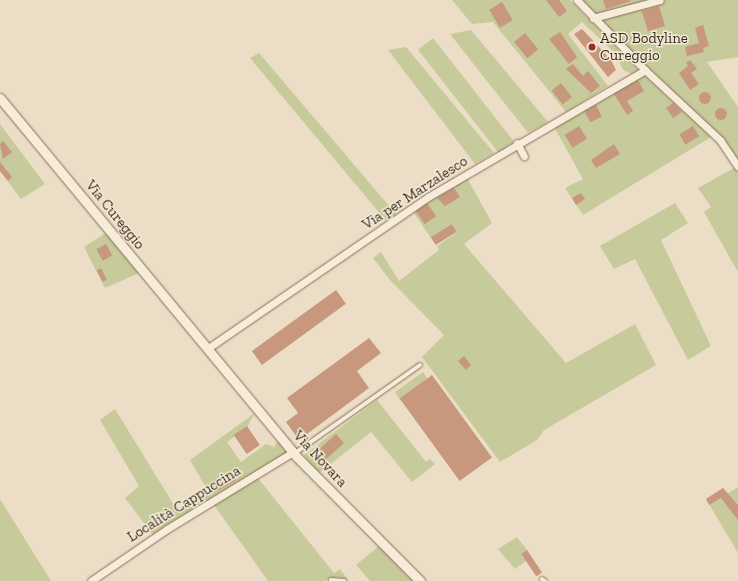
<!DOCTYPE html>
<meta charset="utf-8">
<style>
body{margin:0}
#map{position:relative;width:738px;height:581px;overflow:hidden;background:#ecdec6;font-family:"Zilla Slab",serif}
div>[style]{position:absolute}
.green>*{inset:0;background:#c7ca9a;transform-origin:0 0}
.building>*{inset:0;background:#c8987e;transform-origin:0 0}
.round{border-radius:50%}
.roads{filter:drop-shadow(0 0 1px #86705d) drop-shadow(0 0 1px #86705d)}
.lane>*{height:3.5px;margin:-1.75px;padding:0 1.75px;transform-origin:1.75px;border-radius:1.75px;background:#f7ecd9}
.street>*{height:7px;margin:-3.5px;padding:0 3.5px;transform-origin:3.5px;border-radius:3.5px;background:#f7ecd9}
.secondary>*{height:9px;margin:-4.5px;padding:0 4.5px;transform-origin:4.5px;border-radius:4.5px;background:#f7ecd9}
.dots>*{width:11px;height:11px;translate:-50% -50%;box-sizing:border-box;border:2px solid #f4e9d5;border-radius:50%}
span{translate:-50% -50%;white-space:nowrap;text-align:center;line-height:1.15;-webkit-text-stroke:3px #f4e9d5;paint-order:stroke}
.poi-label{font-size:15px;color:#372a20}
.left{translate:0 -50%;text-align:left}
.street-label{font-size:15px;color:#372a20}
</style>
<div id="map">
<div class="green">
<div style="clip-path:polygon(452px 0,570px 0,638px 70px,632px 74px,623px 70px,616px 54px,582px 22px,568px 34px,608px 86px,566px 112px,493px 22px,472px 24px)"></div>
<div style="clip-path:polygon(579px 0,738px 0,738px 57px,707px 62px,738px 107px,738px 162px,716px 133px,647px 70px)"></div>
<div style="clip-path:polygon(471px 30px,548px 122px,528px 133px,450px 34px)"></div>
<div style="left:433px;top:38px;width:131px;height:19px;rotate:52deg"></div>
<div style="clip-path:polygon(406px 47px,494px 153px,475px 164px,388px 50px)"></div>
<div style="clip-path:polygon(259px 53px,396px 214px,387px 222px,250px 58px)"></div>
<div style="clip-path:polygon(643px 74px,711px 137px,583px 215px,565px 188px,583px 179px,553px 125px)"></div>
<div style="clip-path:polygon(0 124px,45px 184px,21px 199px,0 171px)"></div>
<div style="clip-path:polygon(736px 167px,738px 172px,738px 272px,704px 212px,711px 207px,698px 188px)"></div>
<div style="clip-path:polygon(466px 176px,492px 223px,464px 244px,566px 363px,635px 324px,656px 365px,544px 430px,537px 440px,500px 462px,422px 357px,444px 335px,390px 280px,373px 258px,381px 252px,399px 281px,439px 250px,437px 246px,457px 232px,452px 224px,431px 238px,412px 210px)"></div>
<div style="clip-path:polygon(675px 203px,688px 223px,661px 240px,711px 346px,688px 360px,635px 259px,614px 269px,600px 246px)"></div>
<div style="clip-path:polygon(106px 233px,139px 273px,105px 288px,84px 247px)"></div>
<div style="clip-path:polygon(423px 372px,427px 378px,401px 401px,395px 392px)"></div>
<div style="clip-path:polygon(377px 400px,426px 462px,430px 459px,435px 464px,412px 482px,371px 432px,318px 474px,304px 455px)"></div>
<div style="clip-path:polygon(115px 409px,177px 510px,208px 491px,190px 460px,255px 413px,247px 427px,227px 442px,241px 462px,266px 444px,274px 447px,278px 441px,287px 453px,153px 535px,125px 498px,139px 486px,100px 420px)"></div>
<div style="clip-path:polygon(257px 477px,334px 573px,340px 569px,349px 581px,338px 577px,324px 581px,268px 581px,214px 505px)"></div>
<div style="clip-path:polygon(738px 487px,738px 553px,706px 499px,723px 488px,727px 494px)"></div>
<div style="clip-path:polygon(0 499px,51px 581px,0 581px)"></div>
<div style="clip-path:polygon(517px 537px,527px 550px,521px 554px,526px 561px,515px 569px,525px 581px,498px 549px)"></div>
<div style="clip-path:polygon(379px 546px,413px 581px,370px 581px,356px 565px)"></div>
</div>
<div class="building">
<div style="clip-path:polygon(546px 0,559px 0,567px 11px,559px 17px)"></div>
<div style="clip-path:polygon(603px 0,631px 0,631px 1px,606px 9px)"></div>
<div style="left:502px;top:2px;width:21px;height:15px;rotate:59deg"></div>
<div style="left:659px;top:6px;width:21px;height:18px;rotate:73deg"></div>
<div style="clip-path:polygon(703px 25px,709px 46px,703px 48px,704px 52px,687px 56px,685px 47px,699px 43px,695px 28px)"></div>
<div style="clip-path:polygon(582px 29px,611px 60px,616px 70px,608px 77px,574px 34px)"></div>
<div style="clip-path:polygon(560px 32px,577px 57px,569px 64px,549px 39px)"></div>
<div style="left:525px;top:33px;width:21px;height:14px;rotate:51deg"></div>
<div style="clip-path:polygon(690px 60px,697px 69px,691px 73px,699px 84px,690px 90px,679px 73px,688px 66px,686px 63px)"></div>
<div style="clip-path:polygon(573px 64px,583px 76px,588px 71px,600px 86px,591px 93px,566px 69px)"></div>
<div style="clip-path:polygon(638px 80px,644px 91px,627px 101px,633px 111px,627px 115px,614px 94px)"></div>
<div style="left:561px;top:83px;width:18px;height:12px;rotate:52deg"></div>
<div class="round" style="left:699px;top:92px;width:12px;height:12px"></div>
<div style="clip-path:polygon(673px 103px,682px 112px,673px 118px,666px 108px)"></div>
<div style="left:596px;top:105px;width:13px;height:13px;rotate:63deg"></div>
<div class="round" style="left:715px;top:108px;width:12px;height:12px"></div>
<div style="left:579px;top:126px;width:15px;height:17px;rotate:58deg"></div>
<div style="left:693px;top:126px;width:12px;height:16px;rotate:59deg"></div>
<div style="clip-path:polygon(3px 141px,12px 152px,3px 159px,0 144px)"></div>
<div style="clip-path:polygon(614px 144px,620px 154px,596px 168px,591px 160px)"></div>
<div style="clip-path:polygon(0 162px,12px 177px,8px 181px,0 171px)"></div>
<div style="clip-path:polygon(454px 188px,460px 197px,445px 206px,437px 198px)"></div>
<div style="clip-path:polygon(581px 193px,585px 199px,576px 205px,572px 198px)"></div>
<div style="left:427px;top:203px;width:16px;height:14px;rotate:55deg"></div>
<div style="left:452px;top:224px;width:9px;height:25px;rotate:58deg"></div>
<div style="left:106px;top:244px;width:13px;height:11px;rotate:61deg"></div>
<div style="left:101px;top:268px;width:13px;height:5px;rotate:63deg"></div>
<div style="left:336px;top:290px;width:17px;height:104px;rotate:54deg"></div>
<div style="clip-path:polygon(369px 338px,381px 353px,357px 371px,369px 388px,299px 440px,286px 422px,298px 413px,287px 398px)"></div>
<div style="clip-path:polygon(464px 356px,471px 365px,466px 370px,458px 361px)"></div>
<div style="left:432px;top:375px;width:102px;height:40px;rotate:54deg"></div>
<div style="left:247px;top:426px;width:23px;height:16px;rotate:56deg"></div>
<div style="left:336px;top:434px;width:12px;height:25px;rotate:48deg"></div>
<div style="left:231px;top:472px;width:10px;height:26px;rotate:61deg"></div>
<div style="clip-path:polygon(723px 488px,738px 505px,738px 520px,721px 498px,709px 505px,706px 499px)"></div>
<div style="left:527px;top:550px;width:27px;height:7px;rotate:56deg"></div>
</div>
<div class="roads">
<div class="lane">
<div style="left:294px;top:454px;width:154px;rotate:-35.2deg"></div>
<div style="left:542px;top:579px;width:4px;rotate:34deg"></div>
<div style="left:331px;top:580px;width:13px;rotate:4deg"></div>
</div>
<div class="street">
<div style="left:577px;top:0;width:98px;rotate:45.8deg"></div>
<div style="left:593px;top:18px;width:69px;rotate:-15deg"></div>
<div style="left:517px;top:143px;width:15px;rotate:62deg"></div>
<div style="left:207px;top:349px;width:268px;rotate:-34.5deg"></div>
<div style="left:428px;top:197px;width:251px;rotate:-30.3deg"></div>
<div style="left:645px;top:70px;width:103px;rotate:43deg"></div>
<div style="left:720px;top:140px;width:32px;rotate:56deg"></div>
<div style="left:91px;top:581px;width:92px;rotate:-34.4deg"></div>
<div style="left:167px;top:529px;width:148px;rotate:-31.4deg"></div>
</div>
<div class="secondary">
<div style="left:0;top:98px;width:462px;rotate:50.4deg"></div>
<div style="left:294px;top:454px;width:179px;rotate:45.2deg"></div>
</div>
</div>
<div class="dots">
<div style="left:592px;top:47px;background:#923036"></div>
</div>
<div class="poi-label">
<span class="left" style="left:600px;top:47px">ASD Bodyline<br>Cureggio</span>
</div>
<div class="street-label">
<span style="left:415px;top:193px;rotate:-33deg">Via per Marzalesco</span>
<span style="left:115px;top:215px;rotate:51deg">Via Cureggio</span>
<span style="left:320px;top:459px;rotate:47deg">Via Novara</span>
<span style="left:184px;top:504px;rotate:-32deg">Località Cappuccina</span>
</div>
</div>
